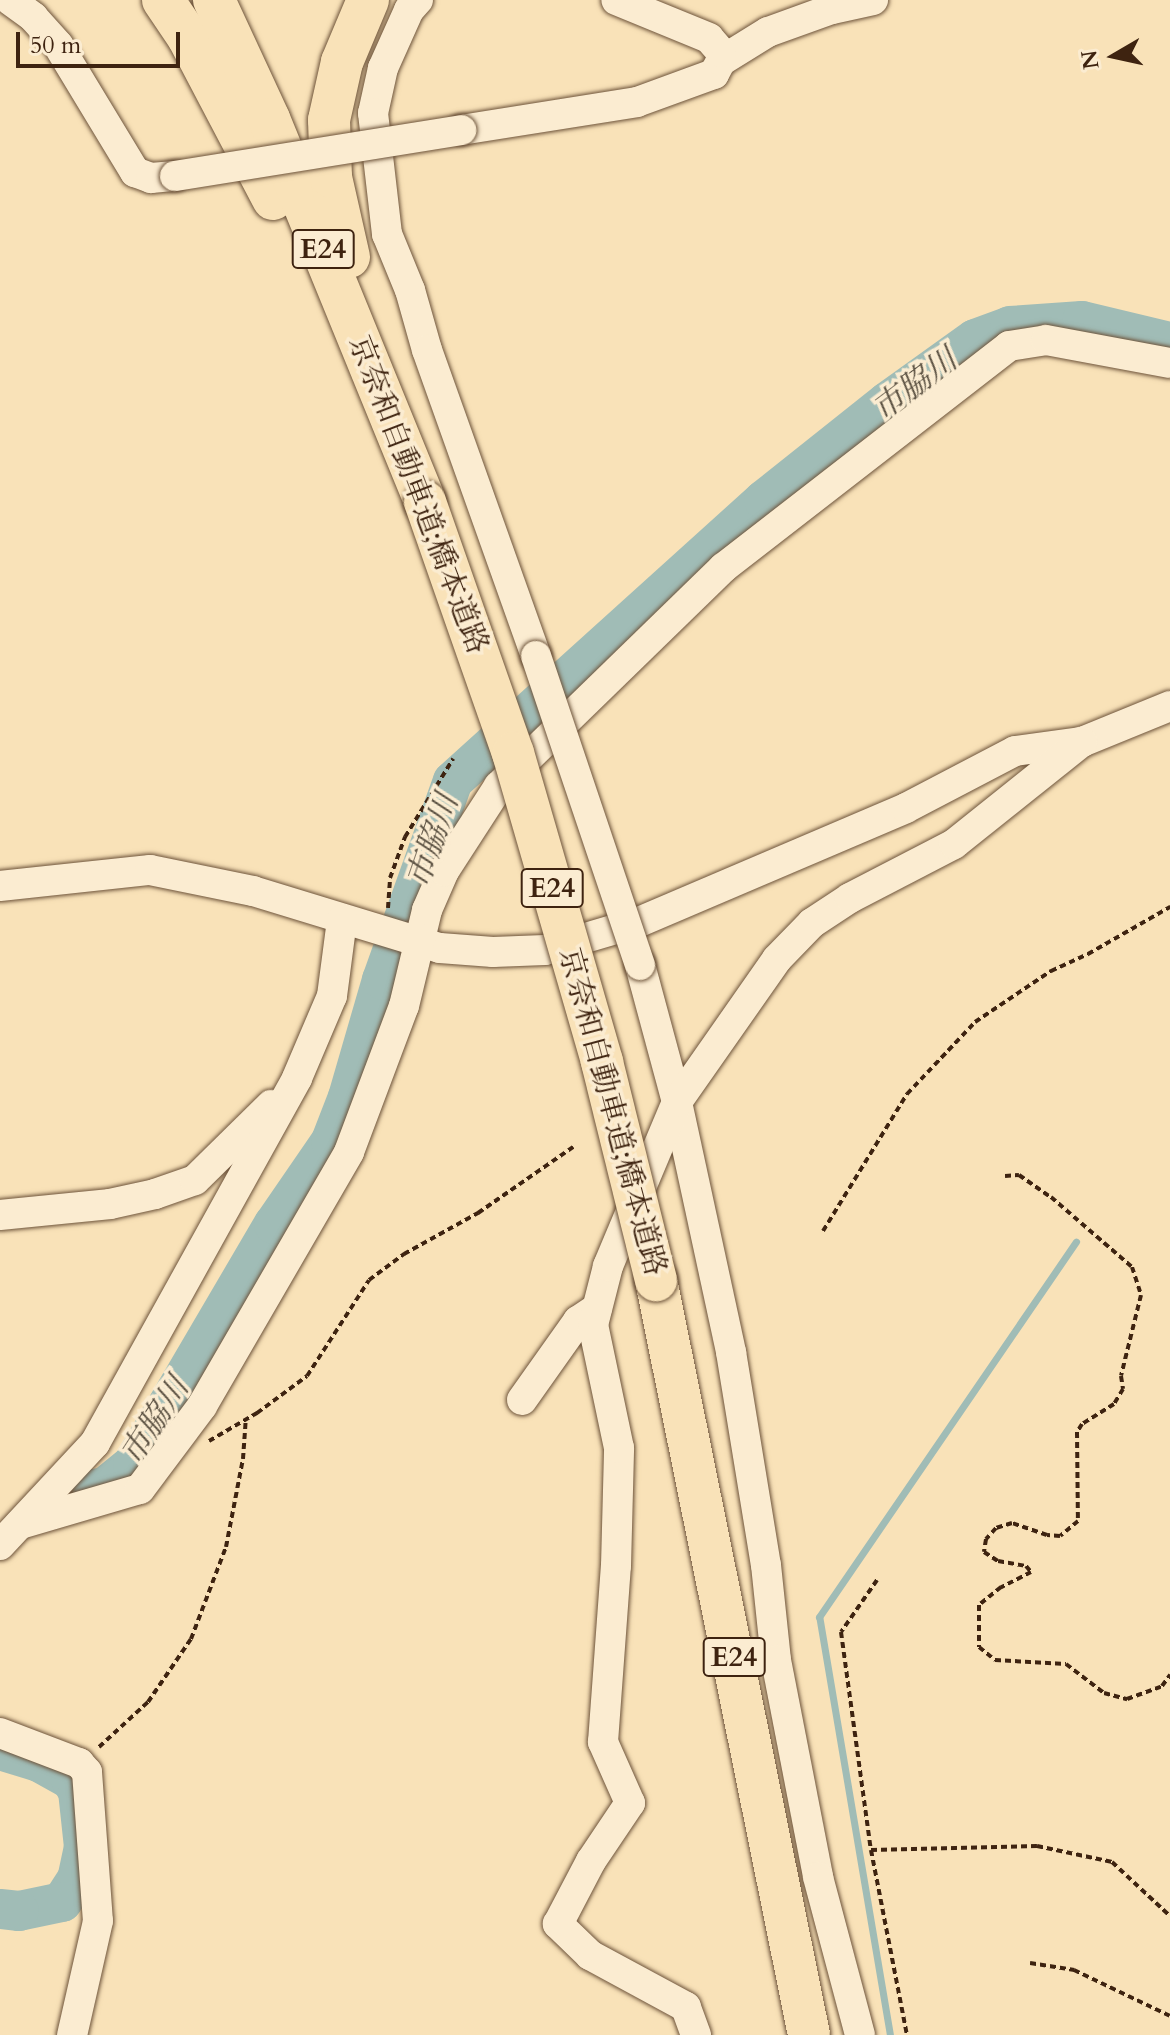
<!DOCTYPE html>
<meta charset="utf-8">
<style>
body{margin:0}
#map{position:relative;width:1170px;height:2035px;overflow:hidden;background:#f9e2b8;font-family:Cardo,"Noto Serif JP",serif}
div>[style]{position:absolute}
.stream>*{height:7px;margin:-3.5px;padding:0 3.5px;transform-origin:3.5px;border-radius:3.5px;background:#a0bcb6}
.river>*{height:40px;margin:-20px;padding:0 20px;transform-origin:20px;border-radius:20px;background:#a0bcb6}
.path>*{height:4px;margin-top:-2px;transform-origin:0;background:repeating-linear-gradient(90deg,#3e2310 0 6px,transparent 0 10px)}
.roads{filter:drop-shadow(0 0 2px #6d533a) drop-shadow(0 0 2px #6d533a)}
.minor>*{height:30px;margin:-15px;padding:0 15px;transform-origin:15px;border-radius:15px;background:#fbecd1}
.highway>*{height:42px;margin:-21px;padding:0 21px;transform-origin:21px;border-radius:21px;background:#f9e2b8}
.bridges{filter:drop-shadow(0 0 2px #6d533a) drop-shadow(0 0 2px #6d533a)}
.minor-bridge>*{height:30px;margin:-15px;padding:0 15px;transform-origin:15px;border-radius:15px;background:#fbecd1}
.highway-bridge>*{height:42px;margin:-21px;padding:0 21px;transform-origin:21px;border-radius:21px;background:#f9e2b8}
span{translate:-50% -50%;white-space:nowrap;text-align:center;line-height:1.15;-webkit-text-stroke:7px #fbecd1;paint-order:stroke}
.shield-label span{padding:2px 6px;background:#fbecd1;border:2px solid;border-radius:6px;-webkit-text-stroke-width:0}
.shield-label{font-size:28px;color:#3e2310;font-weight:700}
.street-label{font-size:30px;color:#3e2310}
.water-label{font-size:32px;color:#5b5142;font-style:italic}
.north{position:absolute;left:1074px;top:16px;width:80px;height:80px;-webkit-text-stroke:6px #fbecd1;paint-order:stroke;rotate:261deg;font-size:22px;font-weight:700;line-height:32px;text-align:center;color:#3e2310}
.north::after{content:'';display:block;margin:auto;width:28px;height:36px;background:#3e2310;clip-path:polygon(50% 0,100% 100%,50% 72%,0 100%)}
.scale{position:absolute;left:16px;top:32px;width:164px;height:36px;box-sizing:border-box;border:4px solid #3e2310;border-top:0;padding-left:10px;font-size:24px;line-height:28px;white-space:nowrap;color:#3e2310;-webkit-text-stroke:6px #fbecd1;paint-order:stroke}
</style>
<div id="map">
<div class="stream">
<div style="left:890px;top:2035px;width:424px;rotate:-99.6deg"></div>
<div style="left:819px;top:1617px;width:455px;rotate:-55.6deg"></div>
</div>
<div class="river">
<div style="left:62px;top:1495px;width:44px;rotate:-10.5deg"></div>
<div style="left:105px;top:1487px;width:36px;rotate:-39deg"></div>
<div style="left:133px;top:1464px;width:278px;rotate:-59.6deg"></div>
<div style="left:274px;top:1224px;width:101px;rotate:-55.5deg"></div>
<div style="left:331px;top:1141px;width:47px;rotate:-68.9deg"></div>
<div style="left:348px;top:1097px;width:122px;rotate:-73.8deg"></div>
<div style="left:382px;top:980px;width:211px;rotate:-70.4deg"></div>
<div style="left:453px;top:781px;width:419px;rotate:-42.1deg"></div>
<div style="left:764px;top:500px;width:157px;rotate:-38.5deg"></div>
<div style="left:887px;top:402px;width:108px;rotate:-35.6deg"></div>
<div style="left:975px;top:339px;width:37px;rotate:-20deg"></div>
<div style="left:1010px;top:326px;width:72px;rotate:-4deg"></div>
<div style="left:1082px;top:321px;width:90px;rotate:13.4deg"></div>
<div style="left:0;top:1750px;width:41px;rotate:17.1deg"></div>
<div style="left:39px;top:1762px;width:37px;rotate:29deg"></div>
<div style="left:71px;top:1780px;width:13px;rotate:58deg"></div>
<div style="left:78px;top:1791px;width:56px;rotate:83.9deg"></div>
<div style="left:84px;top:1847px;width:33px;rotate:102deg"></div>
<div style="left:77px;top:1879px;width:27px;rotate:123deg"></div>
<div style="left:62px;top:1902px;width:44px;rotate:168.2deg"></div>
<div style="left:19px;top:1911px;width:19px;rotate:-174deg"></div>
</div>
<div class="path">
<div style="left:388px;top:908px;width:30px;rotate:-86deg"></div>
<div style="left:390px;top:878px;width:44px;rotate:-69.9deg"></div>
<div style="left:405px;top:837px;width:92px;rotate:-58.4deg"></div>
<div style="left:1005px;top:1176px;width:14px;rotate:-4deg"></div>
<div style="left:1019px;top:1175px;width:39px;rotate:35deg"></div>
<div style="left:1051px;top:1197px;width:107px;rotate:40.8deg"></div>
<div style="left:1132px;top:1267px;width:29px;rotate:72deg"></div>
<div style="left:1141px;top:1295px;width:83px;rotate:103.9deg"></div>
<div style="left:1121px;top:1376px;width:13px;rotate:81deg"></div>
<div style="left:1123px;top:1389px;width:17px;rotate:121deg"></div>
<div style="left:1114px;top:1404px;width:38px;rotate:148deg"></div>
<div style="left:1082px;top:1424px;width:9px;rotate:122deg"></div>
<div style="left:1077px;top:1432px;width:89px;rotate:89.4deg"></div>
<div style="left:1078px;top:1521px;width:23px;rotate:140deg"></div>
<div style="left:1060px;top:1536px;width:13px;rotate:-176deg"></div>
<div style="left:1047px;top:1535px;width:37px;rotate:-161deg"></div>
<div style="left:1012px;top:1523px;width:17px;rotate:163deg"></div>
<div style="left:996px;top:1528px;width:15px;rotate:132deg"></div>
<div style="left:986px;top:1539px;width:13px;rotate:99deg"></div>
<div style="left:984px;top:1552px;width:17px;rotate:33deg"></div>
<div style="left:998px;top:1561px;width:28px;rotate:10deg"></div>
<div style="left:1026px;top:1566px;width:8px;rotate:50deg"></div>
<div style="left:1031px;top:1572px;width:34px;rotate:153deg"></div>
<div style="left:1001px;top:1587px;width:28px;rotate:141deg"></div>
<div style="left:979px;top:1605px;width:42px;rotate:90deg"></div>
<div style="left:979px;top:1647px;width:21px;rotate:39deg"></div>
<div style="left:995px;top:1660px;width:71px;rotate:3.2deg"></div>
<div style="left:1066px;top:1664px;width:48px;rotate:37.3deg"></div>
<div style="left:1104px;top:1693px;width:24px;rotate:15deg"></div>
<div style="left:1127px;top:1699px;width:37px;rotate:-20deg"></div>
<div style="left:1162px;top:1686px;width:14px;rotate:-54deg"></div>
<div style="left:823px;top:1231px;width:161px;rotate:-58.5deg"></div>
<div style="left:907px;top:1094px;width:99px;rotate:-46.6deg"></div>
<div style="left:975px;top:1022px;width:92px;rotate:-33.9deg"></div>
<div style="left:1051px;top:971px;width:41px;rotate:-24.7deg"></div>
<div style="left:1088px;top:954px;width:95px;rotate:-29.8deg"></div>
<div style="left:209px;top:1441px;width:56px;rotate:-30.3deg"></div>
<div style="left:257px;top:1413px;width:62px;rotate:-36.5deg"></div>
<div style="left:307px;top:1376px;width:114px;rotate:-57.1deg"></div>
<div style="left:369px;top:1280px;width:44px;rotate:-36.6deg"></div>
<div style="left:404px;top:1254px;width:85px;rotate:-29deg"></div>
<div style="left:478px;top:1213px;width:116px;rotate:-34.8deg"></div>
<div style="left:877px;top:1580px;width:63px;rotate:124.7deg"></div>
<div style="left:841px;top:1632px;width:220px;rotate:82.2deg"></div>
<div style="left:871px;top:1850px;width:188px;rotate:79deg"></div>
<div style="left:99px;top:1747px;width:67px;rotate:-42.6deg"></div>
<div style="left:148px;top:1702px;width:76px;rotate:-55.7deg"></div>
<div style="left:191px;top:1639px;width:98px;rotate:-69.2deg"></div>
<div style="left:226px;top:1547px;width:90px;rotate:-79.1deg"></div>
<div style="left:243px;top:1459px;width:39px;rotate:-86deg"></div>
<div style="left:871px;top:1850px;width:166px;rotate:-1.4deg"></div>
<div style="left:1037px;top:1846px;width:77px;rotate:12deg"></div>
<div style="left:1112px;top:1862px;width:79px;rotate:43deg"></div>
<div style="left:1030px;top:1963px;width:45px;rotate:9deg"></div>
<div style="left:1074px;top:1970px;width:106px;rotate:25.6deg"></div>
</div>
<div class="roads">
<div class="minor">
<div style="left:10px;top:0;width:29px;rotate:36deg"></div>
<div style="left:33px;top:17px;width:38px;rotate:48deg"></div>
<div style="left:58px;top:45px;width:149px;rotate:58.8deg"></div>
<div style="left:135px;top:172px;width:17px;rotate:21deg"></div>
<div style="left:151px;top:178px;width:24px;rotate:-5deg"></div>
<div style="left:418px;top:0;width:13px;rotate:132deg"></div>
<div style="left:409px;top:10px;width:64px;rotate:114.1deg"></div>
<div style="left:383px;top:68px;width:46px;rotate:102.5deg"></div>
<div style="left:373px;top:113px;width:122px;rotate:83.4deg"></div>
<div style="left:387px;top:234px;width:61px;rotate:67.7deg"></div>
<div style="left:410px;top:290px;width:62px;rotate:74.2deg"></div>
<div style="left:427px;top:350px;width:325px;rotate:70.4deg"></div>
<div style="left:721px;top:61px;width:55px;rotate:-31.7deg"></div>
<div style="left:768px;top:32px;width:68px;rotate:-19.8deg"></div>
<div style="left:832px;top:9px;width:42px;rotate:-12.4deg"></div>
<div style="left:461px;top:130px;width:178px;rotate:-9deg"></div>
<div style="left:637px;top:102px;width:82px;rotate:-20deg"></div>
<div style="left:714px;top:74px;width:15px;rotate:-62deg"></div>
<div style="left:721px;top:61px;width:9px;rotate:-90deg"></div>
<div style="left:721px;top:52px;width:18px;rotate:-131deg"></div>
<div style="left:709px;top:38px;width:100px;rotate:-157.8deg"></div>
<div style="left:0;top:886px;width:151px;rotate:-6.1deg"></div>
<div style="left:150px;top:870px;width:105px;rotate:11.5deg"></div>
<div style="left:253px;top:891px;width:195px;rotate:17deg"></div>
<div style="left:440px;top:948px;width:53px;rotate:4.3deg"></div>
<div style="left:493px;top:952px;width:52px;rotate:-2.2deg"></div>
<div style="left:545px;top:950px;width:98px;rotate:-16.6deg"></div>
<div style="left:639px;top:922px;width:290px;rotate:-23.1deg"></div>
<div style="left:906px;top:808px;width:123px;rotate:-27.6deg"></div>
<div style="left:1015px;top:751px;width:68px;rotate:-7.7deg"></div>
<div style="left:1082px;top:742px;width:95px;rotate:-22.2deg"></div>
<div style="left:640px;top:965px;width:142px;rotate:74.9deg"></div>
<div style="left:677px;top:1102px;width:256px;rotate:77.8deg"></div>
<div style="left:731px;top:1352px;width:216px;rotate:80.7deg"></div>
<div style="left:766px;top:1565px;width:96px;rotate:84deg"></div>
<div style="left:776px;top:1660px;width:221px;rotate:79deg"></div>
<div style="left:818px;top:1877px;width:163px;rotate:75.1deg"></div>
<div style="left:0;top:1215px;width:111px;rotate:-5.7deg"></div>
<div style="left:110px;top:1204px;width:46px;rotate:-12.5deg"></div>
<div style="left:155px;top:1194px;width:42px;rotate:-19.3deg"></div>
<div style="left:195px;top:1180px;width:107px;rotate:-44.6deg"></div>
<div style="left:522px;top:1400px;width:97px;rotate:-54.7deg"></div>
<div style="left:578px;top:1321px;width:23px;rotate:-34deg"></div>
<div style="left:20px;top:1524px;width:125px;rotate:-16.3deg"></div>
<div style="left:140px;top:1489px;width:104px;rotate:-53.2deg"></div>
<div style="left:202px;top:1406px;width:293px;rotate:-59.9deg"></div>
<div style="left:349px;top:1152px;width:156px;rotate:-69.4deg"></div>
<div style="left:404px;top:1006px;width:99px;rotate:-76.5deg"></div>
<div style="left:427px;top:910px;width:43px;rotate:-66.4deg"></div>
<div style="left:444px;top:871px;width:101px;rotate:-57.1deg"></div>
<div style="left:499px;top:786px;width:313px;rotate:-44.2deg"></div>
<div style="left:723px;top:568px;width:362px;rotate:-37.8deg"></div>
<div style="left:1009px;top:346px;width:37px;rotate:-9deg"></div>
<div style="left:1046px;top:340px;width:126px;rotate:10.5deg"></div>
<div style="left:0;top:1545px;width:139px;rotate:-47deg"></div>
<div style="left:95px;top:1443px;width:417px;rotate:-61deg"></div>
<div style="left:297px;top:1078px;width:89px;rotate:-66.9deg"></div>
<div style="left:332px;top:996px;width:77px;rotate:-82.5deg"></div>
<div style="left:0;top:1733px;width:85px;rotate:20.8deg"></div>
<div style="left:79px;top:1763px;width:12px;rotate:48deg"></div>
<div style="left:87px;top:1772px;width:149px;rotate:85.8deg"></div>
<div style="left:98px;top:1921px;width:117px;rotate:102.8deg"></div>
<div style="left:696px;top:2035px;width:30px;rotate:-110deg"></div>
<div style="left:686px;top:2007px;width:109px;rotate:-151.6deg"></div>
<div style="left:590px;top:1955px;width:45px;rotate:-135.9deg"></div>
<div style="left:558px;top:1924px;width:71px;rotate:-62.4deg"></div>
<div style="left:591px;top:1861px;width:70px;rotate:-56.1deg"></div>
<div style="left:630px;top:1803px;width:67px;rotate:-113.9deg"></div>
<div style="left:603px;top:1742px;width:176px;rotate:-85.8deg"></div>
<div style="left:616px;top:1566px;width:118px;rotate:-88.5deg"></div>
<div style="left:619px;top:1448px;width:126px;rotate:-101.9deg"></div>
<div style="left:593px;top:1325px;width:61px;rotate:-75.7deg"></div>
<div style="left:608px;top:1266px;width:178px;rotate:-67.2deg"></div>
<div style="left:677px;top:1102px;width:174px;rotate:-55deg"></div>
<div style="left:777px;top:959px;width:50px;rotate:-45.8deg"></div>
<div style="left:812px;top:923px;width:45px;rotate:-33.3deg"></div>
<div style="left:850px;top:898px;width:117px;rotate:-27.4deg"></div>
<div style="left:954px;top:844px;width:164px;rotate:-38.6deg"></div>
</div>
<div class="highway">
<div style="left:163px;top:0;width:45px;rotate:56deg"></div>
<div style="left:188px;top:37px;width:183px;rotate:62.3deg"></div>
<div style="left:214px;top:0;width:131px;rotate:65.2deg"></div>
<div style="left:269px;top:119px;width:414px;rotate:67.8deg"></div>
<div style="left:349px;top:257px;width:82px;rotate:-102.7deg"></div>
<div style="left:331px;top:177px;width:57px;rotate:-92deg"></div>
<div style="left:329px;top:120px;width:59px;rotate:-77.4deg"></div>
<div style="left:342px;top:62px;width:67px;rotate:-67.2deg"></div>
<div style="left:656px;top:1280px;width:770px;rotate:78.54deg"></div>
</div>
</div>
<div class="bridges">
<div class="minor-bridge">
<div style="left:175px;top:176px;width:290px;rotate:-9.1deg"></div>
<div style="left:536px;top:656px;width:326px;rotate:71.4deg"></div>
</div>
<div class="highway-bridge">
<div style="left:425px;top:502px;width:266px;rotate:70.7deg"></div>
<div style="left:513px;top:753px;width:322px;rotate:73.9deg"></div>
<div style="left:602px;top:1062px;width:225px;rotate:76.1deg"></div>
</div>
</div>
<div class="shield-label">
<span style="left:323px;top:249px">E24</span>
<span style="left:552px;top:888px">E24</span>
<span style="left:734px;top:1657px">E24</span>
</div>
<div class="street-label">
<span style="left:418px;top:495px;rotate:69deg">京奈和自動車道;橋本道路</span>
<span style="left:612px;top:1112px;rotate:75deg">京奈和自動車道;橋本道路</span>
</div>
<div class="water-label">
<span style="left:915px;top:385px;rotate:-37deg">市脇川</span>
<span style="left:433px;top:841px;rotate:-71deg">市脇川</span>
<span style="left:155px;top:1421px;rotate:-57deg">市脇川</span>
</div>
<div class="north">N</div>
<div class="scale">50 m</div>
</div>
